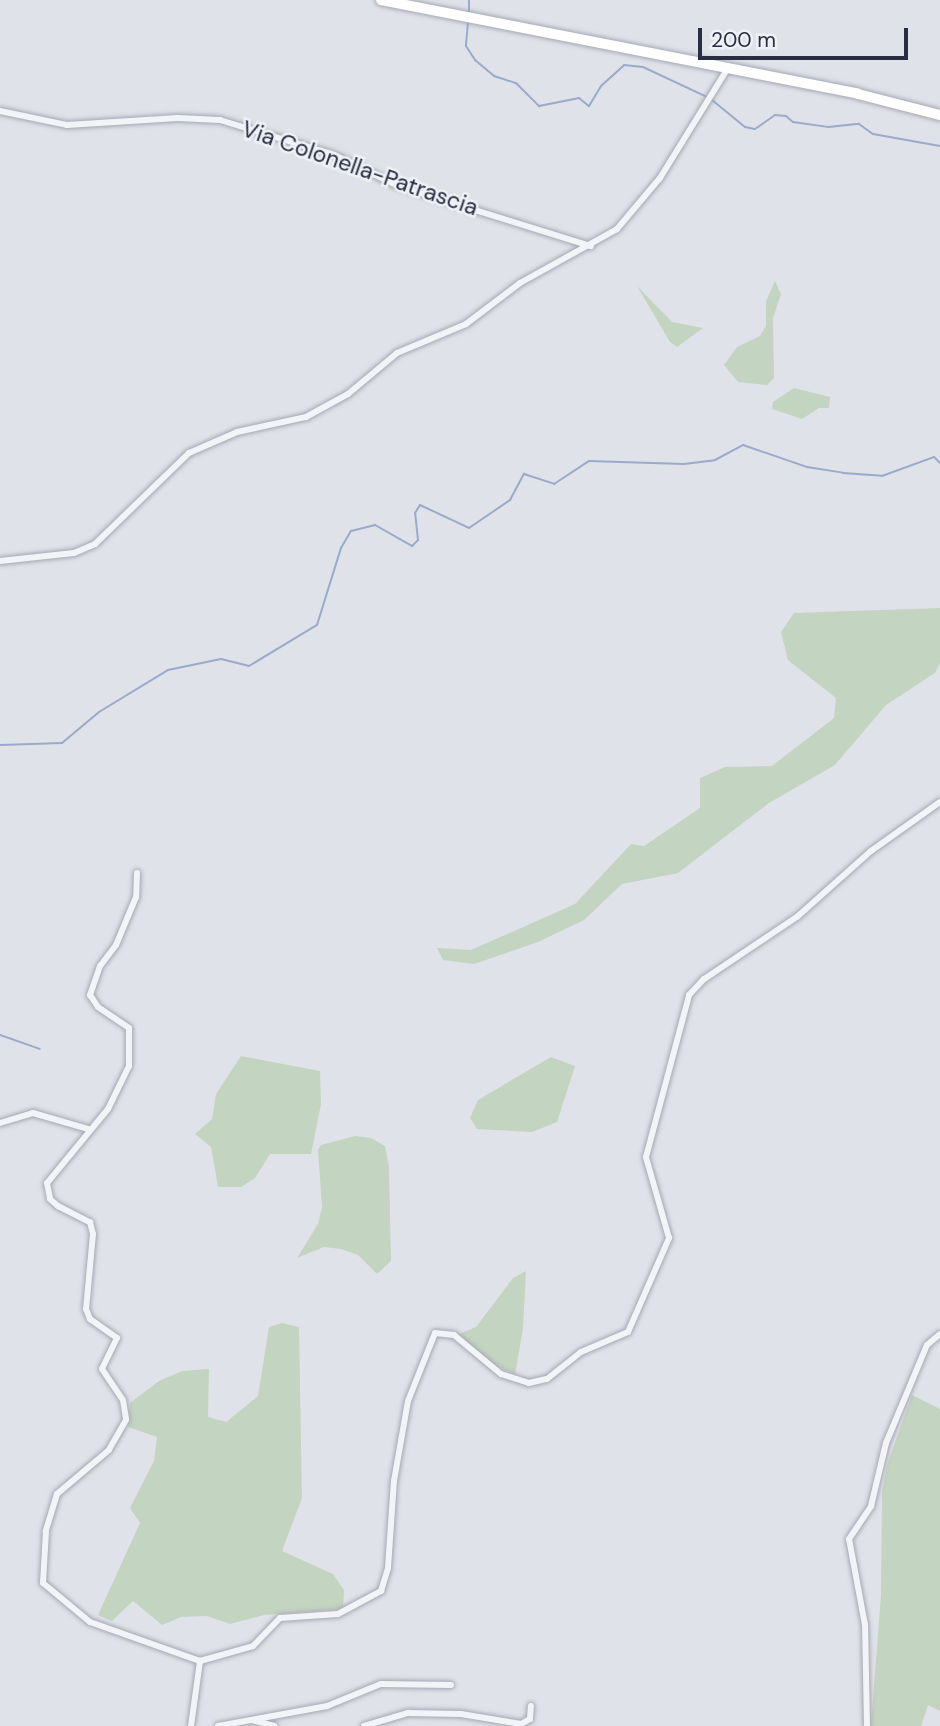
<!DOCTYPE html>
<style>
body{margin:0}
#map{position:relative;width:940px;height:1726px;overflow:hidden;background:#e0e2e9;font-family:"DM Sans",sans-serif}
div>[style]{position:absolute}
.green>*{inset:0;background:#c3d4c1}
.stream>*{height:2px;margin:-1px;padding:0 1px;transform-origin:1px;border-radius:1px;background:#9aaaca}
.roads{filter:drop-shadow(0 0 2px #a5a8b3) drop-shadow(0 0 2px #a5a8b3)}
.street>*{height:6px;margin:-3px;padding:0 3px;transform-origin:3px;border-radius:3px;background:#f3f4f7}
.secondary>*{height:10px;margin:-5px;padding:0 5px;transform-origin:5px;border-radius:5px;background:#fff}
span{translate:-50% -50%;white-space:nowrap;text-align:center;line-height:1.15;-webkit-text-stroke:5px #eff1f7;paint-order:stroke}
.street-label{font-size:23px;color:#282d41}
.scale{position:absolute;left:698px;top:28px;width:210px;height:32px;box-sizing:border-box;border:4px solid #282d41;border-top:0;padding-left:9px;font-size:21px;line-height:24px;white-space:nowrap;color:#282d41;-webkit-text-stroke:5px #eff1f7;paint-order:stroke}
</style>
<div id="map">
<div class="green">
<div style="clip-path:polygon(775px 281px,781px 294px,773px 318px,774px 378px,767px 385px,738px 382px,724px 365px,737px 347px,760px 336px,766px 326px,766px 301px)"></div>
<div style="clip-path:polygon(637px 286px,672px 322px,703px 328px,677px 347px,670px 342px)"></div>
<div style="clip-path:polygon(794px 388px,830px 397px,829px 408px,819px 408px,802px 419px,772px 409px,773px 402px)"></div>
<div style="clip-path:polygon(940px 608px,940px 663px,935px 673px,886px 705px,835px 765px,769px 803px,678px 873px,622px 884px,584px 920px,538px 942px,474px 964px,443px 960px,437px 948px,471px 950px,575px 904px,631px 844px,644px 846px,700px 808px,700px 778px,725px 767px,772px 766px,834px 718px,836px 698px,788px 660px,781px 632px,794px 613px)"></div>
<div style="clip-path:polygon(241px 1056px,320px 1071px,321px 1104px,311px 1154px,270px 1154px,255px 1178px,241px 1187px,218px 1187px,211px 1147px,195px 1134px,212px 1119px,216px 1094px)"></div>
<div style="clip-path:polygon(551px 1057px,575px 1066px,557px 1122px,532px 1132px,477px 1129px,470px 1118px,478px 1100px)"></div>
<div style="clip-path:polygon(355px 1136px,371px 1138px,385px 1146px,389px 1168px,391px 1261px,377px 1274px,358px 1255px,341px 1249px,324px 1247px,297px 1258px,318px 1224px,322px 1207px,318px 1150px,321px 1145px)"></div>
<div style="clip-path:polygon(526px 1271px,523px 1328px,515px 1375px,492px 1364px,459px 1334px,476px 1327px,513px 1278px)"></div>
<div style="clip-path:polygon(282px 1323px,299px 1327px,302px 1498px,282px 1551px,333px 1574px,344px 1590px,343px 1609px,264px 1615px,230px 1624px,207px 1616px,181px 1617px,162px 1625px,133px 1601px,112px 1621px,98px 1615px,140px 1523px,130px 1508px,154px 1461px,157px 1437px,128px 1427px,130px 1403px,159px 1381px,182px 1371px,209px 1369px,208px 1417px,226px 1422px,258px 1396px,269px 1327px)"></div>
<div style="clip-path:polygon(912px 1395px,940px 1409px,940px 1711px,928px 1705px,921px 1726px,871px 1726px,881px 1595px,882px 1492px,887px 1465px)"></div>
</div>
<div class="stream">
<div style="left:469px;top:13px;width:13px;rotate:-90deg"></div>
<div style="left:468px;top:22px;width:24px;rotate:95deg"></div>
<div style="left:466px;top:46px;width:17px;rotate:57deg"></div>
<div style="left:475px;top:60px;width:25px;rotate:40deg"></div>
<div style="left:494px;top:76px;width:23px;rotate:18deg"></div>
<div style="left:516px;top:83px;width:33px;rotate:45deg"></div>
<div style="left:539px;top:106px;width:41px;rotate:-11.3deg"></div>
<div style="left:579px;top:98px;width:13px;rotate:39deg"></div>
<div style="left:589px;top:106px;width:23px;rotate:-59deg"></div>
<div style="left:601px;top:86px;width:31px;rotate:-42deg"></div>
<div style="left:624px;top:65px;width:19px;rotate:6deg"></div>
<div style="left:643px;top:67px;width:71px;rotate:25.1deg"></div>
<div style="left:712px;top:100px;width:43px;rotate:39.3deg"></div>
<div style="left:745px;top:127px;width:10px;rotate:11deg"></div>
<div style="left:755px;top:129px;width:24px;rotate:-35deg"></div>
<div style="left:775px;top:115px;width:11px;rotate:5deg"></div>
<div style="left:786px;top:116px;width:9px;rotate:41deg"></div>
<div style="left:793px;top:122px;width:35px;rotate:8deg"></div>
<div style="left:828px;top:127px;width:31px;rotate:-6deg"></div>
<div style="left:859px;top:124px;width:17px;rotate:36deg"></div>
<div style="left:873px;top:134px;width:68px;rotate:10.2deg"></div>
<div style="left:0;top:745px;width:62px;rotate:-1.8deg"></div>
<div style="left:62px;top:743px;width:48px;rotate:-40deg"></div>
<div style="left:99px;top:712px;width:81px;rotate:-31.3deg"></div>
<div style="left:168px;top:670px;width:54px;rotate:-11.7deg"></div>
<div style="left:221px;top:659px;width:29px;rotate:14deg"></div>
<div style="left:249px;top:666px;width:79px;rotate:-31.1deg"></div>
<div style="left:317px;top:625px;width:81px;rotate:-72.7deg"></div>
<div style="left:341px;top:548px;width:20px;rotate:-60deg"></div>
<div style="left:351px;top:531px;width:25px;rotate:-14deg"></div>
<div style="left:375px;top:525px;width:43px;rotate:29.6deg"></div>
<div style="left:412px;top:546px;width:8px;rotate:-45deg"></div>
<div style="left:418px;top:540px;width:27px;rotate:-96deg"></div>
<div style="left:415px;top:513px;width:9px;rotate:-58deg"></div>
<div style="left:420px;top:505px;width:54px;rotate:25.1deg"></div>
<div style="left:469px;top:528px;width:50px;rotate:-34.3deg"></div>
<div style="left:510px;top:500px;width:30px;rotate:-62deg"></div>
<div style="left:524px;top:474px;width:32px;rotate:18deg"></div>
<div style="left:554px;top:484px;width:42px;rotate:-33.3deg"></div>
<div style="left:589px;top:461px;width:95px;rotate:1.8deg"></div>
<div style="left:684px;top:464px;width:31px;rotate:-7deg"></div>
<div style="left:715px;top:460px;width:32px;rotate:-28deg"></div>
<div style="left:743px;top:445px;width:68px;rotate:19deg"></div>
<div style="left:807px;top:467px;width:36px;rotate:9deg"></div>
<div style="left:843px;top:473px;width:39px;rotate:4deg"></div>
<div style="left:882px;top:476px;width:55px;rotate:-20.1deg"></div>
<div style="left:934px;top:457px;width:8px;rotate:45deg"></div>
<div style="left:0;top:1035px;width:42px;rotate:19.3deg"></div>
</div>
<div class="roads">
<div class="street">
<div style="left:0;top:111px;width:68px;rotate:11.8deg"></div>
<div style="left:67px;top:125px;width:111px;rotate:-3.6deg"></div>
<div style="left:178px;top:118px;width:42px;rotate:2.7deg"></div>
<div style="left:220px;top:120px;width:119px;rotate:17.1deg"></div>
<div style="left:334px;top:155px;width:71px;rotate:25.8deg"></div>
<div style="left:398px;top:186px;width:202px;rotate:17.3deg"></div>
<div style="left:0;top:561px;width:74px;rotate:-6.2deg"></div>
<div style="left:74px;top:553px;width:23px;rotate:-23deg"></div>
<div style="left:95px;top:544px;width:131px;rotate:-44.1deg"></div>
<div style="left:189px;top:453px;width:52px;rotate:-23.6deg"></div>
<div style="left:237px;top:432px;width:71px;rotate:-12.3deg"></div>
<div style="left:306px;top:417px;width:48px;rotate:-28.7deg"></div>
<div style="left:348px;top:394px;width:64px;rotate:-39.9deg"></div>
<div style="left:397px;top:353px;width:75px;rotate:-22.8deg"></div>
<div style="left:466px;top:324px;width:68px;rotate:-37.2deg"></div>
<div style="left:520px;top:283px;width:111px;rotate:-29.1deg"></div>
<div style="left:617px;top:229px;width:67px;rotate:-49.9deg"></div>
<div style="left:660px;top:178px;width:129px;rotate:-58.3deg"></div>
<div style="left:137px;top:873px;width:24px;rotate:92deg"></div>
<div style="left:136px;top:897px;width:52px;rotate:112.6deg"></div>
<div style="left:116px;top:945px;width:26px;rotate:127deg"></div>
<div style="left:100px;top:966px;width:31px;rotate:109deg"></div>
<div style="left:90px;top:995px;width:14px;rotate:56deg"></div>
<div style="left:98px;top:1007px;width:37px;rotate:34deg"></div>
<div style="left:129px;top:1028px;width:38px;rotate:90deg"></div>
<div style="left:129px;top:1066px;width:48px;rotate:116deg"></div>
<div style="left:108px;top:1109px;width:96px;rotate:129.5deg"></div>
<div style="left:47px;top:1183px;width:16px;rotate:79deg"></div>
<div style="left:50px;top:1199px;width:11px;rotate:41deg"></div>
<div style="left:58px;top:1206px;width:36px;rotate:27deg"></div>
<div style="left:90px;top:1222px;width:12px;rotate:76deg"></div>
<div style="left:93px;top:1234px;width:75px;rotate:95.3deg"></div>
<div style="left:86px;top:1309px;width:11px;rotate:68deg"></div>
<div style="left:90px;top:1319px;width:33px;rotate:35deg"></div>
<div style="left:117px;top:1338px;width:34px;rotate:116deg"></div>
<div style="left:102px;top:1369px;width:37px;rotate:56deg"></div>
<div style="left:123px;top:1400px;width:20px;rotate:81deg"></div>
<div style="left:126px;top:1420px;width:34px;rotate:120deg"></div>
<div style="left:109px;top:1450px;width:68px;rotate:139.8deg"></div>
<div style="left:57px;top:1494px;width:39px;rotate:107deg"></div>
<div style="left:46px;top:1531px;width:52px;rotate:93.3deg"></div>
<div style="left:43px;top:1583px;width:61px;rotate:39.7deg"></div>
<div style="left:90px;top:1622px;width:117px;rotate:19.5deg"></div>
<div style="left:200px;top:1661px;width:55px;rotate:-15.8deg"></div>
<div style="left:253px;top:1646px;width:39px;rotate:-46deg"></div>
<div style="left:280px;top:1618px;width:58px;rotate:-3.9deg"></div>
<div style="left:338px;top:1614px;width:49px;rotate:-28.1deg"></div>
<div style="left:381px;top:1591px;width:24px;rotate:-73deg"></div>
<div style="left:388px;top:1568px;width:87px;rotate:-86.1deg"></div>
<div style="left:394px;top:1481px;width:81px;rotate:-80.1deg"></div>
<div style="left:408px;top:1401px;width:73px;rotate:-68.3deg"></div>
<div style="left:435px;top:1333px;width:19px;rotate:6deg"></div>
<div style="left:454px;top:1335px;width:61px;rotate:39.7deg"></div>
<div style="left:501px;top:1374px;width:29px;rotate:18deg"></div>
<div style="left:529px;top:1383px;width:18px;rotate:-13deg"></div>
<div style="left:547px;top:1379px;width:43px;rotate:-38.5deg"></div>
<div style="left:581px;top:1352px;width:51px;rotate:-23.1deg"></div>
<div style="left:628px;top:1332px;width:103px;rotate:-66.4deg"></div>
<div style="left:669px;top:1238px;width:84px;rotate:-105.9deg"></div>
<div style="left:646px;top:1157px;width:168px;rotate:-75.1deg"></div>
<div style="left:689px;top:995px;width:22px;rotate:-47deg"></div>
<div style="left:704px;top:979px;width:113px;rotate:-33.8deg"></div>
<div style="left:798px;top:916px;width:98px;rotate:-41.7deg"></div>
<div style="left:871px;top:851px;width:85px;rotate:-35.4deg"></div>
<div style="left:0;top:1123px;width:34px;rotate:-17deg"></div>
<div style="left:33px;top:1113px;width:57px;rotate:16.2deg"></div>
<div style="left:252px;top:1720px;width:23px;rotate:15deg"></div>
<div style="left:191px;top:1726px;width:66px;rotate:-82.1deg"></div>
<div style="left:218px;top:1726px;width:111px;rotate:-10.4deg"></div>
<div style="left:327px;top:1706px;width:58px;rotate:-22.2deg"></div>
<div style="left:381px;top:1684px;width:70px;rotate:0.8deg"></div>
<div style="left:364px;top:1726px;width:46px;rotate:-16.5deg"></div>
<div style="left:408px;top:1713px;width:53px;rotate:1.1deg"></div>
<div style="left:461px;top:1714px;width:61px;rotate:9.5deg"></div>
<div style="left:521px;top:1724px;width:10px;rotate:-29deg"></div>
<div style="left:530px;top:1719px;width:13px;rotate:-86deg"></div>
<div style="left:867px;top:1726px;width:101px;rotate:-91.1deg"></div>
<div style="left:865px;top:1625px;width:87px;rotate:-100.5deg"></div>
<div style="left:849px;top:1539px;width:40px;rotate:-56deg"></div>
<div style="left:871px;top:1506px;width:65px;rotate:-76.6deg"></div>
<div style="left:886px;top:1443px;width:106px;rotate:-67.3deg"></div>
<div style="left:927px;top:1345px;width:17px;rotate:-40deg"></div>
</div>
<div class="secondary">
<div style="left:381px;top:0;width:486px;rotate:11.1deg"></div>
<div style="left:858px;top:94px;width:85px;rotate:14.4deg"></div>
</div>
</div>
<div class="street-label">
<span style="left:360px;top:168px;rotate:19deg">Via Colonella-Patrascia</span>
</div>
<div class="scale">200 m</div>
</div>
